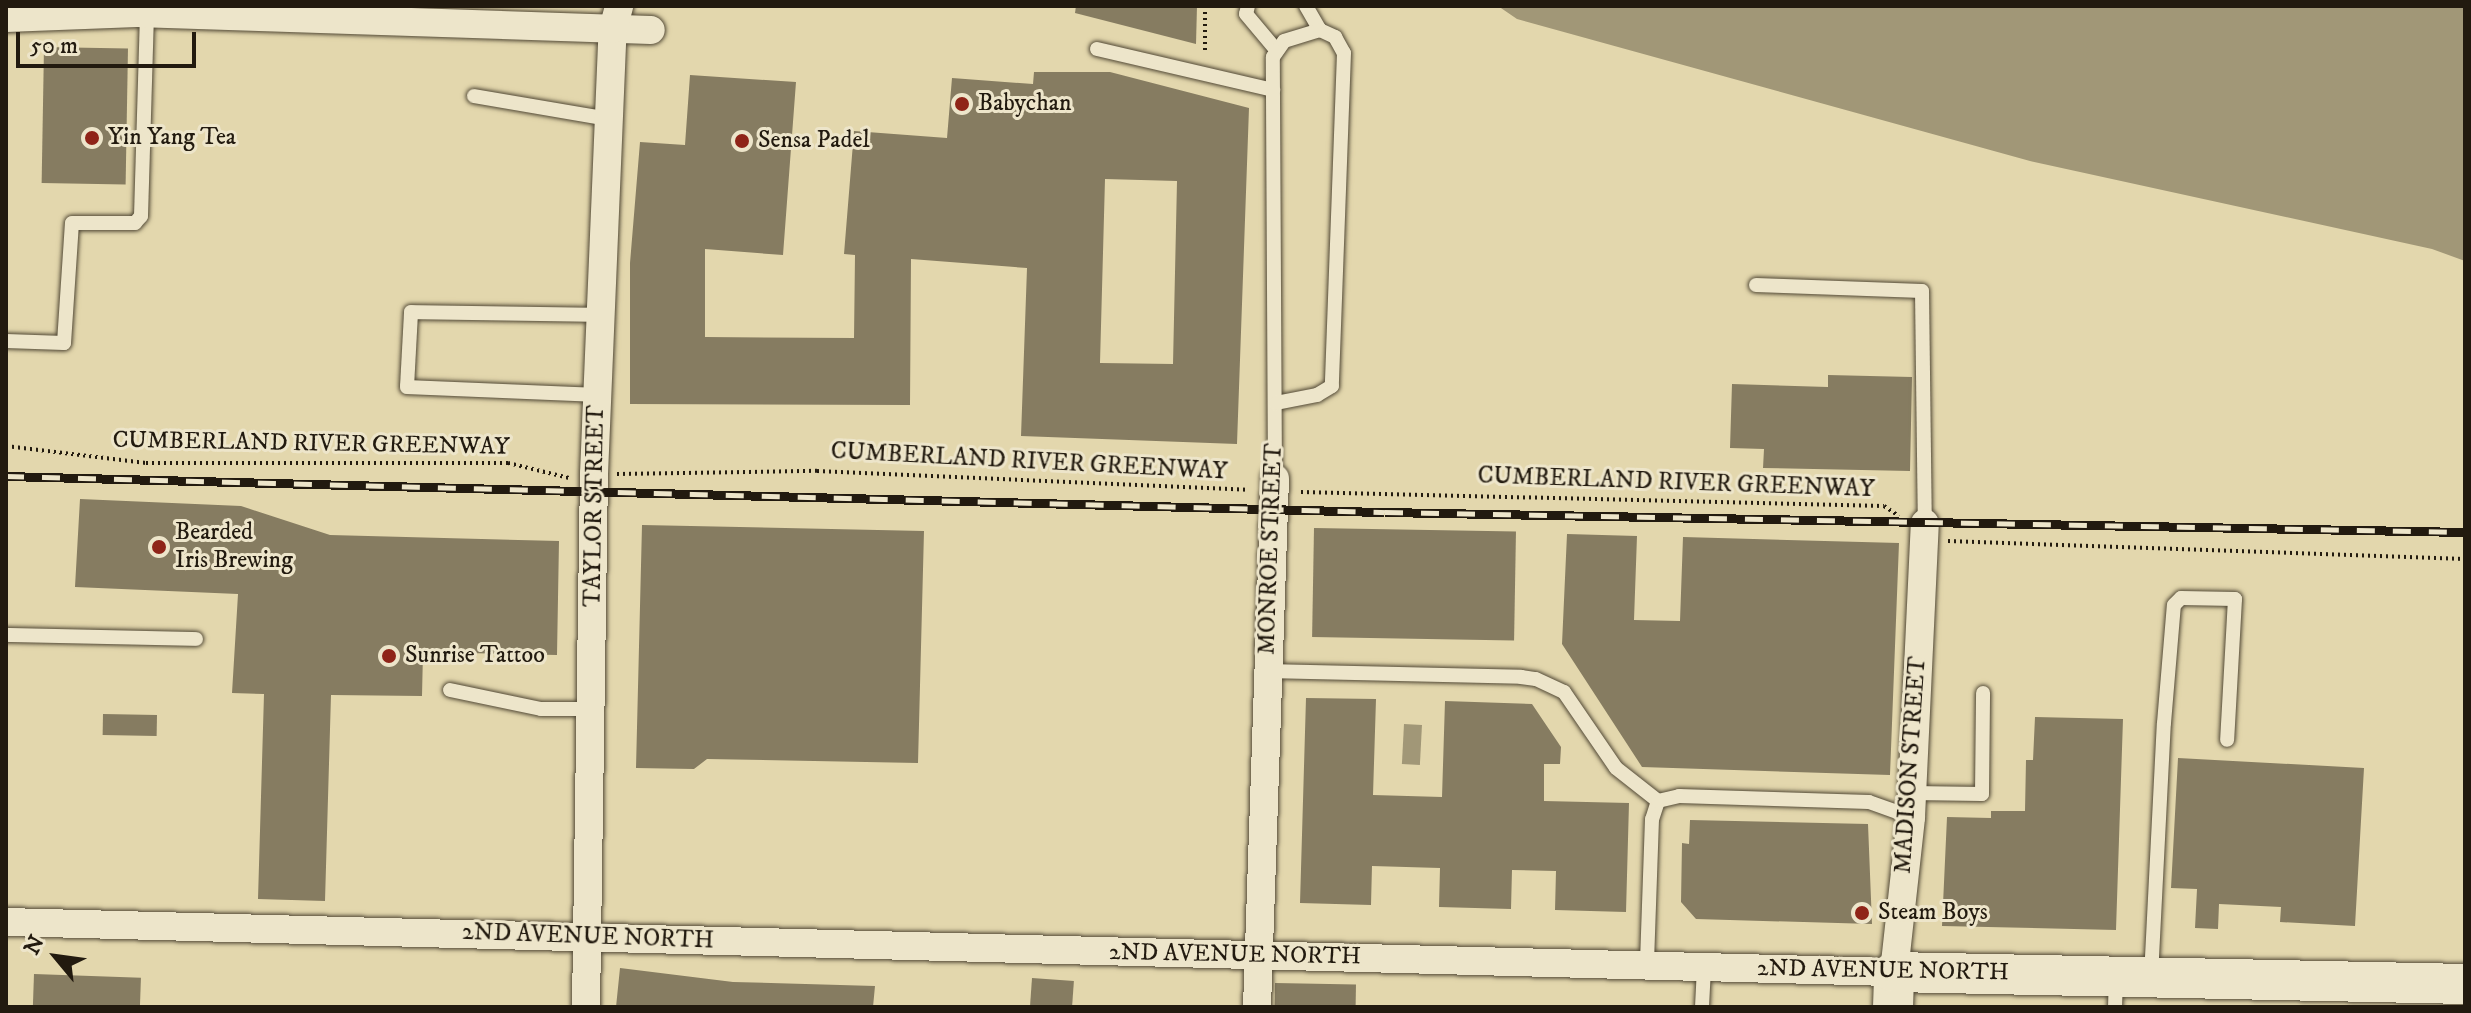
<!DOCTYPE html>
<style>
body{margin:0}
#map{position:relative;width:2471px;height:1013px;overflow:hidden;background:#e3d7ad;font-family:"IM FELL DW Pica",serif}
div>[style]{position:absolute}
.water>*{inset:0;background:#a19777;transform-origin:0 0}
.building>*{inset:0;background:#867c61;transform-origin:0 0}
.path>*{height:4px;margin-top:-2px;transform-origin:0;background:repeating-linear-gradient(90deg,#221a0f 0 2px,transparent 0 6px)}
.roads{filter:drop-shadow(0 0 2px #524936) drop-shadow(0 0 2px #524936)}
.lane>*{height:14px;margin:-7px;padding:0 7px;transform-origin:7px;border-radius:7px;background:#ede5ca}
.street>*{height:28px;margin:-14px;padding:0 14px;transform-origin:14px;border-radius:14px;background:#ede5ca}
.secondary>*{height:40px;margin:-20px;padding:0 20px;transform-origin:20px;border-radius:20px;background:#ede5ca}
.rail>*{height:9px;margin-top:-4.5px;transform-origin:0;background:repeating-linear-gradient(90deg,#ede5ca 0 18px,#221a0f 0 36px);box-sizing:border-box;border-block:2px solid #221a0f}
.dots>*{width:22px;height:22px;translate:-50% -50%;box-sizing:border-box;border:4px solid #ede5ca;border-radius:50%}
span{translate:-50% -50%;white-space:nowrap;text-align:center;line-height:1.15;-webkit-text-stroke:6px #ede5ca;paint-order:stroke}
.poi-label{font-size:24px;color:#221a0f}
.left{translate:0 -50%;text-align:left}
.street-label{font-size:24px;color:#221a0f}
.frame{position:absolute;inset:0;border:8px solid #221a0f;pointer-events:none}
.north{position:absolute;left:16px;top:917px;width:80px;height:80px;-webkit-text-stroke:6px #ede5ca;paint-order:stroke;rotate:299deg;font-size:22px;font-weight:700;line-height:32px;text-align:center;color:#221a0f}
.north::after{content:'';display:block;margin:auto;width:28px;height:36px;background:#221a0f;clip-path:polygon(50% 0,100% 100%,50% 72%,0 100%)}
.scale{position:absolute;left:16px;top:32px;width:180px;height:36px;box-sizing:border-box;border:4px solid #221a0f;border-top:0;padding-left:10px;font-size:24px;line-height:28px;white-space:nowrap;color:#221a0f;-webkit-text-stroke:6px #ede5ca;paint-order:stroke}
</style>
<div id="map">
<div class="water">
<div style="clip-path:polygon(1498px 6px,2465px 6px,2465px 261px,2432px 249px,2030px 161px,1517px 19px)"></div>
<div style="left:1404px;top:724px;width:18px;height:40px;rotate:3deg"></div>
</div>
<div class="building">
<div style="clip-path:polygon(1076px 6px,1197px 6px,1196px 44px,1075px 13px)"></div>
<div style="left:44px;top:47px;width:84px;height:136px;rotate:1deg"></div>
<div style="clip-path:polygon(evenodd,1034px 72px,1110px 72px,1249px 108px,1237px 444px,1021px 436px,1027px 268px,911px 259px,910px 405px,630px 404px,630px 263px,640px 142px,685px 145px,690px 75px,796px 82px,783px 255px,705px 249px,705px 337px,854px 338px,855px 255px,844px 254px,854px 131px,947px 138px,952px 78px,1033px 84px,1034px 72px,1105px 179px,1177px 181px,1173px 364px,1100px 363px,1105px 179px)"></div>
<div style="clip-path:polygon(1828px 375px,1912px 377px,1910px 471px,1763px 468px,1764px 449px,1730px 448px,1732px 384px,1828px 387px)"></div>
<div style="clip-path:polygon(80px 499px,241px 506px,330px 535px,559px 541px,557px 655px,423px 652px,422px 696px,331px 695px,325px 901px,258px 899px,264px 694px,232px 693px,238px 594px,75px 587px)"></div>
<div style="clip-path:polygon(642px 525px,924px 531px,918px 763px,707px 759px,694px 769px,636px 768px)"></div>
<div style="left:1314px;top:528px;width:202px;height:109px;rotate:1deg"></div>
<div style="clip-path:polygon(1567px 534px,1637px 536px,1634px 620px,1680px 621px,1683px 537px,1899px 543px,1890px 775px,1642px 767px,1562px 644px)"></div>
<div style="clip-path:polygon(1306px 698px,1376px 699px,1373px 795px,1442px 797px,1445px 701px,1532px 704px,1561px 747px,1560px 764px,1544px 764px,1544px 801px,1629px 803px,1626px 912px,1555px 910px,1556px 871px,1512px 870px,1511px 909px,1439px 907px,1440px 868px,1372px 866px,1371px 905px,1300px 903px)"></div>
<div style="left:103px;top:714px;width:54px;height:21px;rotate:1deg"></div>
<div style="clip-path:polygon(2035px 717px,2123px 719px,2116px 930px,1942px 926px,1947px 817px,1991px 818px,1991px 811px,2025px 811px,2026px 760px,2033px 760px)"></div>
<div style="clip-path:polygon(2178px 758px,2364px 768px,2355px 926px,2280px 922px,2281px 907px,2219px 904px,2218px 929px,2195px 928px,2197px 889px,2171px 888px)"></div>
<div style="clip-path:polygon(1690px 820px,1868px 824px,1872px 924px,1696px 919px,1681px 902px,1682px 843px,1689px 844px)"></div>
<div style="clip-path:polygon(620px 968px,733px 982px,875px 986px,873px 1007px,616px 1007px)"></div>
<div style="left:34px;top:974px;width:107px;height:33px;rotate:2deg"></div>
<div style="left:1032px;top:978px;width:42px;height:29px;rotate:4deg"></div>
<div style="left:1275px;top:983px;width:81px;height:24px;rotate:1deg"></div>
</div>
<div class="path">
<div style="left:1205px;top:50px;width:44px;rotate:-90deg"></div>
<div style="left:6px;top:446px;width:141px;rotate:6.9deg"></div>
<div style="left:146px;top:463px;width:362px"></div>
<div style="left:508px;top:463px;width:63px;rotate:13.8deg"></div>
<div style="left:617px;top:474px;width:200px;rotate:-0.9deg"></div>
<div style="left:817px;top:471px;width:431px;rotate:2.5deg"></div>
<div style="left:1301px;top:492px;width:583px;rotate:1.38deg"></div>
<div style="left:1884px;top:506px;width:18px;rotate:34deg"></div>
<div style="left:1948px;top:541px;width:517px;rotate:1.99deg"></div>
</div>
<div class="roads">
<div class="lane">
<div style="left:1248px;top:6px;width:8px;rotate:104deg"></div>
<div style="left:1246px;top:14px;width:48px;rotate:50deg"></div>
<div style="left:1306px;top:6px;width:28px;rotate:60deg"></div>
<div style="left:1097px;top:49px;width:181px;rotate:13.1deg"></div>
<div style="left:474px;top:96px;width:137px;rotate:9.7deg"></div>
<div style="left:1756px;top:285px;width:166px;rotate:2.1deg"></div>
<div style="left:1922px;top:291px;width:232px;rotate:89.3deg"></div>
<div style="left:6px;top:341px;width:58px;rotate:2deg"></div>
<div style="left:64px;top:343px;width:120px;rotate:-86.2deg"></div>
<div style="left:72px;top:223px;width:63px"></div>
<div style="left:135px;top:223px;width:9px;rotate:-49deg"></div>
<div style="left:141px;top:216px;width:206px;rotate:-88.3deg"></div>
<div style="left:598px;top:395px;width:191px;rotate:-177.6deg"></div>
<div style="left:407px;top:387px;width:75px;rotate:-86.9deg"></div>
<div style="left:411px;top:312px;width:190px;rotate:0.9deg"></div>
<div style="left:1275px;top:478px;width:421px;rotate:-90.3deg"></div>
<div style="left:1273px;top:57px;width:19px;rotate:-55deg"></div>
<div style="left:1284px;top:41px;width:38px;rotate:-17deg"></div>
<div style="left:1320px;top:30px;width:17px;rotate:25deg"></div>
<div style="left:1335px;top:37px;width:18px;rotate:61deg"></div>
<div style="left:1344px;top:53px;width:333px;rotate:92.1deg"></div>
<div style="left:1332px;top:386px;width:17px;rotate:149deg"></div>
<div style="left:1317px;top:395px;width:42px;rotate:169deg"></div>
<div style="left:6px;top:635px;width:190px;rotate:1.2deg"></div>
<div style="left:1266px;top:671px;width:255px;rotate:1.3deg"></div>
<div style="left:1521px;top:677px;width:15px;rotate:8deg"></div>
<div style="left:1536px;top:679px;width:31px;rotate:25deg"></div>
<div style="left:1564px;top:692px;width:92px;rotate:55.6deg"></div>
<div style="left:1616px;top:768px;width:53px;rotate:38.2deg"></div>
<div style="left:1658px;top:801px;width:19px;rotate:108deg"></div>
<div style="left:1652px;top:819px;width:146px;rotate:92deg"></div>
<div style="left:450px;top:690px;width:93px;rotate:11.8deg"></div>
<div style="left:541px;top:709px;width:50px"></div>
<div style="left:1912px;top:793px;width:70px;rotate:0.8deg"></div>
<div style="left:1982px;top:794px;width:101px;rotate:-89.4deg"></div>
<div style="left:1658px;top:801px;width:22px;rotate:-13deg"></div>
<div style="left:1679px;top:796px;width:190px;rotate:1.8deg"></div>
<div style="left:1869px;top:802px;width:45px;rotate:19.7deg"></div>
<div style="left:2151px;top:977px;width:254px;rotate:-87.1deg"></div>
<div style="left:2164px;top:723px;width:118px;rotate:-85.2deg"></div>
<div style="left:2174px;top:605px;width:10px;rotate:-45deg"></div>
<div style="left:2181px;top:598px;width:54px;rotate:1.1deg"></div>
<div style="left:2235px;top:599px;width:141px;rotate:93.2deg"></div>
<div style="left:1702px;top:1007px;width:40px;rotate:-87.1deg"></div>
<div style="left:2115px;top:1007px;width:28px;rotate:-88deg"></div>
</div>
<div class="street">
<div style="left:6px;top:18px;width:131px;rotate:-2.2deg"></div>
<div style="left:137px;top:13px;width:514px;rotate:1.89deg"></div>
<div style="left:6px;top:922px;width:1889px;rotate:1.52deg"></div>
<div style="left:1894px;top:972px;width:156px;rotate:-83.7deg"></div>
<div style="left:1911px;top:817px;width:294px;rotate:-87.3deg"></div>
<div style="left:586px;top:1007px;width:533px;rotate:-89.14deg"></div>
<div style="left:594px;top:474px;width:445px;rotate:-87.6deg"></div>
<div style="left:613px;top:29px;width:24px;rotate:-75deg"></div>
<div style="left:1257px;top:1007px;width:529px;rotate:-88.05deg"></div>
</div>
<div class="secondary">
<div style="left:1893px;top:1007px;width:35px;rotate:-88deg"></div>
<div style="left:1894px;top:972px;width:571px;rotate:1.2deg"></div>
</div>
</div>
<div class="rail">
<div style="left:6px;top:476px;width:1379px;rotate:1.5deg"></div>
<div style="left:1385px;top:512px;width:1080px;rotate:1.06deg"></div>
</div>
<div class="dots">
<div style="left:962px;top:104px;background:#8f2418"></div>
<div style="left:92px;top:138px;background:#8f2418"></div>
<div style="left:742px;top:141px;background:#8f2418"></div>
<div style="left:159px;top:547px;background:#8f2418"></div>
<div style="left:389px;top:656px;background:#8f2418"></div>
<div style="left:1862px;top:913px;background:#8f2418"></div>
</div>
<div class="poi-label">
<span class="left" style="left:978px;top:104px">Babychan</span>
<span class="left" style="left:108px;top:138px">Yin Yang Tea</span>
<span class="left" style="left:758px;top:141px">Sensa Padel</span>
<span class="left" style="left:175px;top:547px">Bearded<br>Iris Brewing</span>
<span class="left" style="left:405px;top:656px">Sunrise Tattoo</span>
<span class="left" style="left:1878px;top:913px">Steam Boys</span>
</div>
<div class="street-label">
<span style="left:311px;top:444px;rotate:1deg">CUMBERLAND RIVER GREENWAY</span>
<span style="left:1029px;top:462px;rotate:3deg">CUMBERLAND RIVER GREENWAY</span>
<span style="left:1676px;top:483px;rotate:2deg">CUMBERLAND RIVER GREENWAY</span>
<span style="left:595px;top:506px;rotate:-89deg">TAYLOR STREET</span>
<span style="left:1271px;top:549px;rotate:-88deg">MONROE STREET</span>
<span style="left:1911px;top:765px;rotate:-86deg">MADISON STREET</span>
<span style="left:588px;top:937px;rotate:2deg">2ND AVENUE NORTH</span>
<span style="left:1235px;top:955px;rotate:1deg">2ND AVENUE NORTH</span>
<span style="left:1883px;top:971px;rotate:1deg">2ND AVENUE NORTH</span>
</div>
<div class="frame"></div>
<div class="north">N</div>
<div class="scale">50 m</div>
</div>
